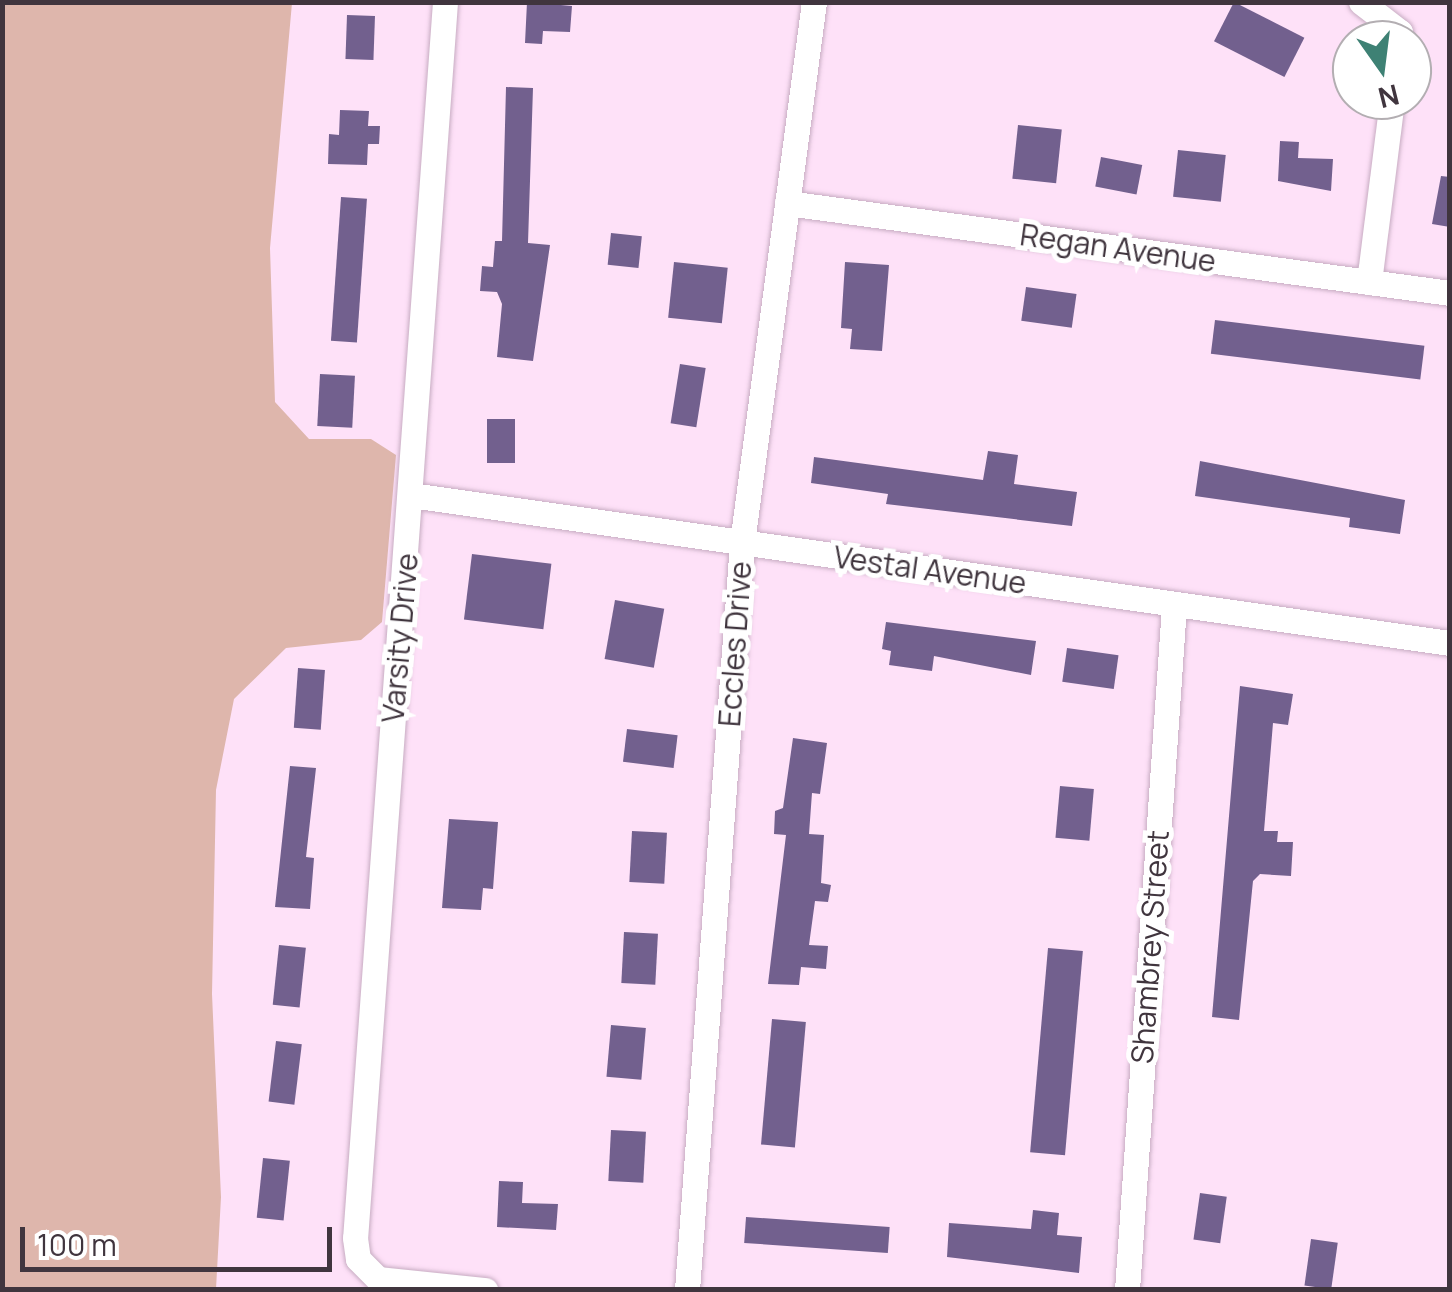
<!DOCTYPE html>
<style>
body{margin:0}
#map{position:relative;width:1452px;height:1292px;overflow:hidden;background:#fee1f8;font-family:Manrope,sans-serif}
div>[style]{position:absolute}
.green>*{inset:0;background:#deb6ac}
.building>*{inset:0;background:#72608e;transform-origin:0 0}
.roads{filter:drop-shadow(0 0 2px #c7acc2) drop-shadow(0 0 2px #c7acc2)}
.minor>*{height:25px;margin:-12.5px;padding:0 12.5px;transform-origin:12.5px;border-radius:12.5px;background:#fff}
span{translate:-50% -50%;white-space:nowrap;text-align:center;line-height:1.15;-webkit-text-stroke:10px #fff;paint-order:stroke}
.street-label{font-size:30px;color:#40353e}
.frame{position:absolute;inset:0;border:5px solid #40353e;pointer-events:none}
.north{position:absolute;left:1332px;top:20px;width:100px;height:100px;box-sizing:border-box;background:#fff;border:2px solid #b3aeb2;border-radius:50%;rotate:166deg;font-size:28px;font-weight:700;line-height:40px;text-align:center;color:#40353e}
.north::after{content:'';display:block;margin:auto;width:35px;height:45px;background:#3e8174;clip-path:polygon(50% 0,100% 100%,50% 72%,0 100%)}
.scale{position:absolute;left:20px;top:1227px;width:312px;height:45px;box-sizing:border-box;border:5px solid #40353e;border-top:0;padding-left:12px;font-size:30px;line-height:35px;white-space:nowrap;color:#40353e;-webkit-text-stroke:8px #fff;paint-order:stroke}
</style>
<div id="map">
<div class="green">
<div style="clip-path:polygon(3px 2px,292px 3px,270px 248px,275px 402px,309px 439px,371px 439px,396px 455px,382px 622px,361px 640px,286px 648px,234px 699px,216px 790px,212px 994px,221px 1197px,216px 1289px,3px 1289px)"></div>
</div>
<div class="building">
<div style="clip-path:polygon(527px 2px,572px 6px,570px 32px,543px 31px,542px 44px,525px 43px)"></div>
<div style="left:1234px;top:2px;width:79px;height:44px;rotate:27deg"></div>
<div style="left:347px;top:15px;width:28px;height:44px;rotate:2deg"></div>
<div style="clip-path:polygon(506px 87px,533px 88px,528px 243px,550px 245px,533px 361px,497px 357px,502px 304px,497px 292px,480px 291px,482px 266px,493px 267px,495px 241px,502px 241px)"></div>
<div style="clip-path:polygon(340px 110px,369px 111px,368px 126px,380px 126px,379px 144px,368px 144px,367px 165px,328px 164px,329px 134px,339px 135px)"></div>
<div style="left:1018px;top:125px;width:44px;height:54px;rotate:6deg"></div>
<div style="clip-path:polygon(1280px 141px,1299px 142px,1298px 158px,1333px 159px,1331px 191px,1278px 181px)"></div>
<div style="left:1178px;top:150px;width:48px;height:47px;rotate:6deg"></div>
<div style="left:1101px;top:157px;width:42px;height:30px;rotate:11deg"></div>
<div style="clip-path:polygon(1441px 176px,1450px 177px,1450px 227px,1432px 224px)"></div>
<div style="left:341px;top:197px;width:26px;height:144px;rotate:4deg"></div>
<div style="left:611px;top:233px;width:31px;height:32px;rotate:6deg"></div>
<div style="left:674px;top:262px;width:54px;height:56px;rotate:6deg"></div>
<div style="clip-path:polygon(845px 262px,889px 265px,882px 351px,850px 349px,852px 329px,841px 328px)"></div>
<div style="left:1026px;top:287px;width:51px;height:34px;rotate:8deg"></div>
<div style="left:1215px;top:320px;width:211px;height:34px;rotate:7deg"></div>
<div style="left:680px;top:364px;width:26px;height:60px;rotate:9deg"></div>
<div style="left:320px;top:374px;width:35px;height:52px;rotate:3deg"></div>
<div style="left:487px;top:419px;width:28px;height:44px"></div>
<div style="clip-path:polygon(988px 451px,1018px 455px,1014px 484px,1077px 492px,1072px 526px,886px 504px,888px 494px,811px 483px,814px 457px,983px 480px)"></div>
<div style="clip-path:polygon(1200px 461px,1405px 500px,1400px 534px,1349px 527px,1350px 518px,1195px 496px)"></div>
<div style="left:472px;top:554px;width:80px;height:66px;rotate:7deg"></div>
<div style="left:615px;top:600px;width:50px;height:60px;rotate:10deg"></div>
<div style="clip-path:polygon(886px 622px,1036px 641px,1031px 675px,934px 656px,932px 671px,889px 665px,891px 651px,882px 649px)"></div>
<div style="left:1067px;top:648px;width:52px;height:34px;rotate:8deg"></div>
<div style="left:298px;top:668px;width:27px;height:60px;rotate:4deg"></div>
<div style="clip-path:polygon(1240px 686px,1293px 694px,1288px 725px,1273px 723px,1264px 831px,1278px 831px,1277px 842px,1293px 842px,1291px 876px,1260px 874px,1253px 881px,1239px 1020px,1212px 1017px)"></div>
<div style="left:627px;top:729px;width:51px;height:33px;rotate:7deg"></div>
<div style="clip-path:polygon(793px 738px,827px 743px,820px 794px,812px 793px,809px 834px,824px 835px,821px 883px,831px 885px,828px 902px,815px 901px,809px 945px,828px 946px,826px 969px,801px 967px,799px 985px,768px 984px,786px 835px,774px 834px,775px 811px,783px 808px)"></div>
<div style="clip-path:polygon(290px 766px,316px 768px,306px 857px,314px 858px,310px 909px,275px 907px)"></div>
<div style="left:1060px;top:786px;width:34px;height:52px;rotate:5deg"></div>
<div style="clip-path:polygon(449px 819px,498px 822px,493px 889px,483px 888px,481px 910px,442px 908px)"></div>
<div style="left:632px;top:831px;width:35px;height:51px;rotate:3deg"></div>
<div style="left:624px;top:932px;width:34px;height:51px;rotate:3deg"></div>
<div style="left:279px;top:945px;width:27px;height:60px;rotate:6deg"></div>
<div style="left:1048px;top:948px;width:35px;height:205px;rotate:5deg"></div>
<div style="left:772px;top:1019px;width:34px;height:126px;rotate:5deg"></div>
<div style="left:611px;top:1025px;width:35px;height:52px;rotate:5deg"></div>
<div style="left:276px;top:1041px;width:26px;height:61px;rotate:7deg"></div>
<div style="left:611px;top:1130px;width:35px;height:51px;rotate:3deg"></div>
<div style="left:263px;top:1158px;width:27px;height:60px;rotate:6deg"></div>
<div style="clip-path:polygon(499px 1181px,523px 1182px,522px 1203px,558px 1204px,556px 1230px,497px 1227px)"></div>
<div style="left:1200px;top:1193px;width:27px;height:47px;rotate:8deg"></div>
<div style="clip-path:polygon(1033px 1210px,1059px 1213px,1057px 1235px,1082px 1237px,1079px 1273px,947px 1257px,949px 1223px,1031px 1229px)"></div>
<div style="left:746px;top:1217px;width:144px;height:26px;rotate:4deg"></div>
<div style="left:1311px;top:1239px;width:27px;height:47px;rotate:8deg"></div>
</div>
<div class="roads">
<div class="minor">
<div style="left:445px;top:2px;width:1239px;rotate:94.16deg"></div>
<div style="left:355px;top:1238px;width:21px;rotate:82deg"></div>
<div style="left:358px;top:1259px;width:28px;rotate:45deg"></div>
<div style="left:378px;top:1279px;width:108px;rotate:5.9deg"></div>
<div style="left:1361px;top:2px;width:49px;rotate:37.6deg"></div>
<div style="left:1400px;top:32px;width:8px;rotate:97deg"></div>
<div style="left:787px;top:203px;width:669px;rotate:7.73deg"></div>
<div style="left:1369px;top:282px;width:183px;rotate:-82.8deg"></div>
<div style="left:411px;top:495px;width:1049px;rotate:8.11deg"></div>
<div style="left:687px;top:1290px;width:749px;rotate:-85.79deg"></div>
<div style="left:742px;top:543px;width:546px;rotate:-82.42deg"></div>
<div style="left:1127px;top:1290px;width:687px;rotate:-86.07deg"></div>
</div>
</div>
<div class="street-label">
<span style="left:1118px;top:248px;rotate:8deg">Regan Avenue</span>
<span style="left:930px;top:570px;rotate:8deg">Vestal Avenue</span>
<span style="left:400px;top:638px;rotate:-85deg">Varsity Drive</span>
<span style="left:735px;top:644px;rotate:-86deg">Eccles Drive</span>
<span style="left:1150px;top:947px;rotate:-86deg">Shambrey Street</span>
</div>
<div class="frame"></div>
<div class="north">N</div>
<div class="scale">100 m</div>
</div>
